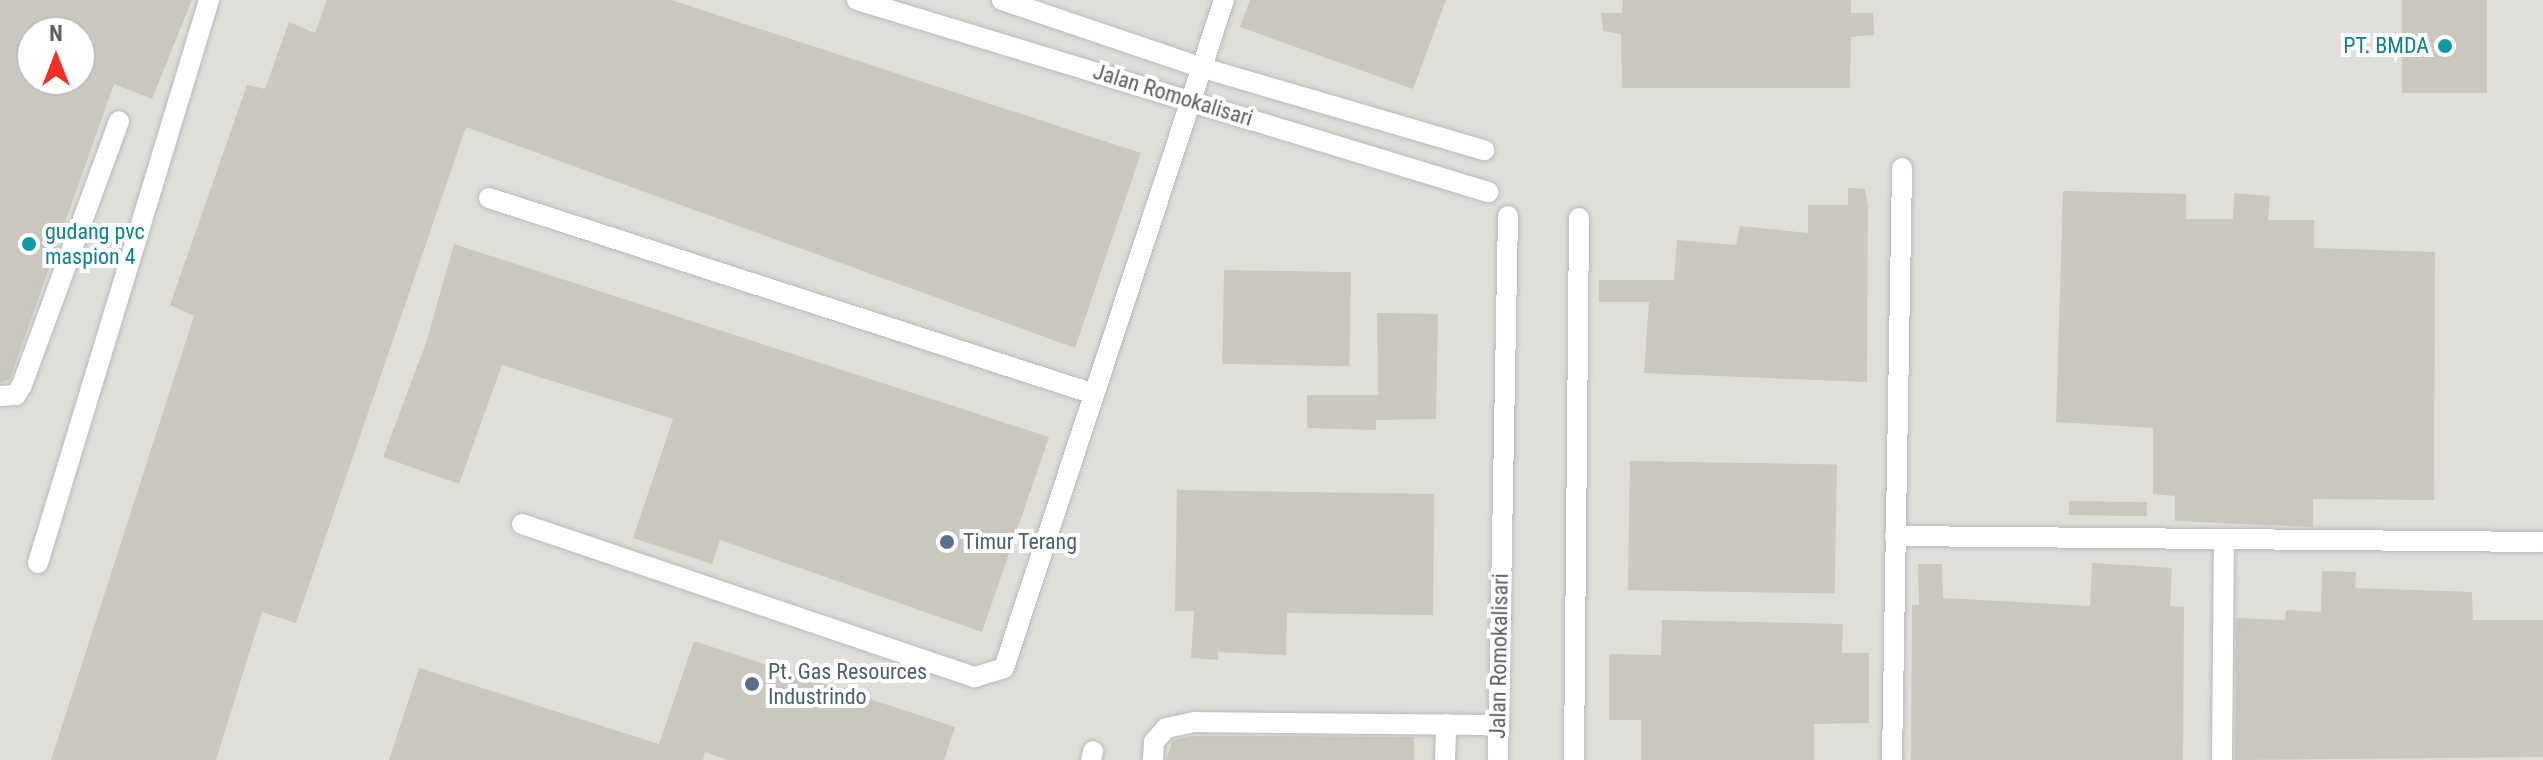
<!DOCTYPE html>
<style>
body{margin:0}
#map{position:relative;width:2543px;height:760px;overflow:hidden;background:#efece3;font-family:"Roboto Condensed",sans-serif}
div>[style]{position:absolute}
.industrial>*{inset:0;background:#e0ded8}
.building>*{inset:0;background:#cac7c0;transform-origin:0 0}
.roads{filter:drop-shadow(0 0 2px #b6babe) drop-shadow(0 0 2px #b6babe)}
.minor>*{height:20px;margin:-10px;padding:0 10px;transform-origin:10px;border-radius:10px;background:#fff}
.dots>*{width:22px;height:22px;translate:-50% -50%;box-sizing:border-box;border:4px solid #fff;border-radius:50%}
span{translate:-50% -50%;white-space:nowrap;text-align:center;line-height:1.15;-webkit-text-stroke:8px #fff;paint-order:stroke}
.culture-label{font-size:22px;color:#0d838f}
.right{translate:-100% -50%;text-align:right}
.left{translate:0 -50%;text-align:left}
.street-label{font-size:22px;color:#5b6065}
.service-label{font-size:22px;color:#4e5e75}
.north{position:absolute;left:16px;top:16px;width:80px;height:80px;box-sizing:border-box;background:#fff;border:2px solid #bdbfc1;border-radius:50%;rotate:0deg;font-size:22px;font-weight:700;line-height:32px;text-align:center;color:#5b6065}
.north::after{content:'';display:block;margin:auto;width:28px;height:36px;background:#f62e23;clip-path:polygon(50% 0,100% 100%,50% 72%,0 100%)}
</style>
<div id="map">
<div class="industrial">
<div style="clip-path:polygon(evenodd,0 0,2543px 0,2543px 760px,0 760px,0 0,32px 32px,80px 32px,80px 80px,32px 80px,32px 32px)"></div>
</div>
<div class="building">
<div style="clip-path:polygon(evenodd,0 0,192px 0,152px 99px,114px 84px,10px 379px,0 383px,0 0,32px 32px,80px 32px,80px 80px,32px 80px,32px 32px)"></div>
<div style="clip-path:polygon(327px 0,671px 0,1141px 153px,1075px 348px,466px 127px,296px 623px,262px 612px,216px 760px,51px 760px,194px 316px,170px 305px,247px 85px,265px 89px,289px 22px,315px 33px)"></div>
<div style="clip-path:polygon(1250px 0,1446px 0,1413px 89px,1240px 27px)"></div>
<div style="clip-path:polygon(1623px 0,1851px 0,1851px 13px,1873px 13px,1874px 35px,1851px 37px,1850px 88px,1622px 88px,1621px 34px,1603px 31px,1601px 13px,1622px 13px)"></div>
<div style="left:2402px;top:0;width:85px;height:93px"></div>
<div style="clip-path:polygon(1848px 188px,1865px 189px,1868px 206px,1867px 382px,1644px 373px,1649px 302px,1599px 302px,1599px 280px,1674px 280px,1677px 240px,1736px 245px,1740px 226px,1808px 233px,1808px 205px,1848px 205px)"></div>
<div style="clip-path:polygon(2063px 191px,2186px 194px,2186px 219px,2233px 219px,2234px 193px,2270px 196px,2268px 220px,2314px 220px,2314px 248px,2435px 252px,2434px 500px,2313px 499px,2313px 527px,2175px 521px,2175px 496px,2153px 494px,2153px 428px,2056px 422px)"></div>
<div style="clip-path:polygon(454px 244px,1049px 437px,982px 632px,720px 540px,712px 564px,633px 538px,673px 419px,502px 365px,459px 484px,383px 457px,426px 343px)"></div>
<div style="left:1224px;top:270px;width:127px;height:94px;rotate:1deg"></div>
<div style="clip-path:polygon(1377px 313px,1438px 314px,1436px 419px,1376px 420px,1376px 430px,1307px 428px,1307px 395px,1378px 395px)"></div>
<div style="left:1630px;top:461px;width:207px;height:129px;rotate:1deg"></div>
<div style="clip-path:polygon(1177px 490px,1434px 494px,1433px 615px,1287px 613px,1286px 655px,1218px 652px,1218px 660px,1191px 658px,1194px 611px,1175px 611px)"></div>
<div style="left:2069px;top:501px;width:78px;height:14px;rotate:1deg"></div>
<div style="clip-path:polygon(2092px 563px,2172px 568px,2170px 606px,2184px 607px,2183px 760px,1911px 760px,1912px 605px,1919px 605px,1918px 564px,1942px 564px,1943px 598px,2090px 606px)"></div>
<div style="clip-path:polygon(2322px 571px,2356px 572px,2355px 588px,2472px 592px,2473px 620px,2543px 620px,2543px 757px,2235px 760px,2236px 618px,2285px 620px,2286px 610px,2321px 612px)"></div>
<div style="clip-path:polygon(1662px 620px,1843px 624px,1842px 653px,1869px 653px,1869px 723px,1814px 724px,1814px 760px,1641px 760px,1641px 720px,1609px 720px,1609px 654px,1661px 655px)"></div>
<div style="clip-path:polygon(694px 641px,955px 727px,944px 760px,728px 760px,705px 752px,703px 760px,389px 760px,419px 668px,659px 744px)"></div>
<div style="clip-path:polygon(1192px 736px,1414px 737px,1414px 760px,1166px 760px,1173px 740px)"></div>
</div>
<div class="roads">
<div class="minor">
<div style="left:857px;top:0;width:660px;rotate:16.92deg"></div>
<div style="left:1002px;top:0;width:212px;rotate:18.7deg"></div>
<div style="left:1203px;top:68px;width:293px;rotate:16.3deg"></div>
<div style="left:489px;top:198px;width:633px;rotate:17.95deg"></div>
<div style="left:0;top:396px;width:16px;rotate:-4deg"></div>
<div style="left:16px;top:395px;width:12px;rotate:-59deg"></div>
<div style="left:22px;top:385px;width:281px;rotate:-69.8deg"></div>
<div style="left:522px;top:524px;width:478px;rotate:18.7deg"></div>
<div style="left:975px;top:677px;width:30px;rotate:-17deg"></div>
<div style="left:1004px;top:668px;width:703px;rotate:-71.77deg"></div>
<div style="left:1895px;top:536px;width:648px;rotate:0.53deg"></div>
<div style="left:38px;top:563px;width:588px;rotate:-73.1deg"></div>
<div style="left:1091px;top:760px;width:9px;rotate:-77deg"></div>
<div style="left:1153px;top:760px;width:18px;rotate:-87deg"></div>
<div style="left:1154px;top:742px;width:18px;rotate:-49deg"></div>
<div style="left:1166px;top:728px;width:30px;rotate:-12deg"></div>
<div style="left:1195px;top:722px;width:303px;rotate:0.6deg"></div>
<div style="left:1445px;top:760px;width:36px;rotate:-88deg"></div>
<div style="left:1498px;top:760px;width:544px;rotate:-88.95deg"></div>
<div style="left:1574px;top:760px;width:542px;rotate:-89.47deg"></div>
<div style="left:1892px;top:760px;width:592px;rotate:-89.03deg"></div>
<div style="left:2222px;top:760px;width:221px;rotate:-89.5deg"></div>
</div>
</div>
<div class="dots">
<div style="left:2445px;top:46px;background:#0f9aa8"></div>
<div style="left:29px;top:244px;background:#0f9aa8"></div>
<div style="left:947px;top:542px;background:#5c6f8a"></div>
<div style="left:752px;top:684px;background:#5c6f8a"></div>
</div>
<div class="culture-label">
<span class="right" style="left:2429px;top:46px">PT. BMDA</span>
<span class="left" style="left:45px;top:244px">gudang pvc<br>maspion 4</span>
</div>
<div class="street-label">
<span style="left:1173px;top:95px;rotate:17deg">Jalan Romokalisari</span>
<span style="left:1499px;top:656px;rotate:-89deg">Jalan Romokalisari</span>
</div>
<div class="service-label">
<span class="left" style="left:963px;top:542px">Timur Terang</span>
<span class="left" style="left:768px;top:684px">Pt. Gas Resources<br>Industrindo</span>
</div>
<div class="north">N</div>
</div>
